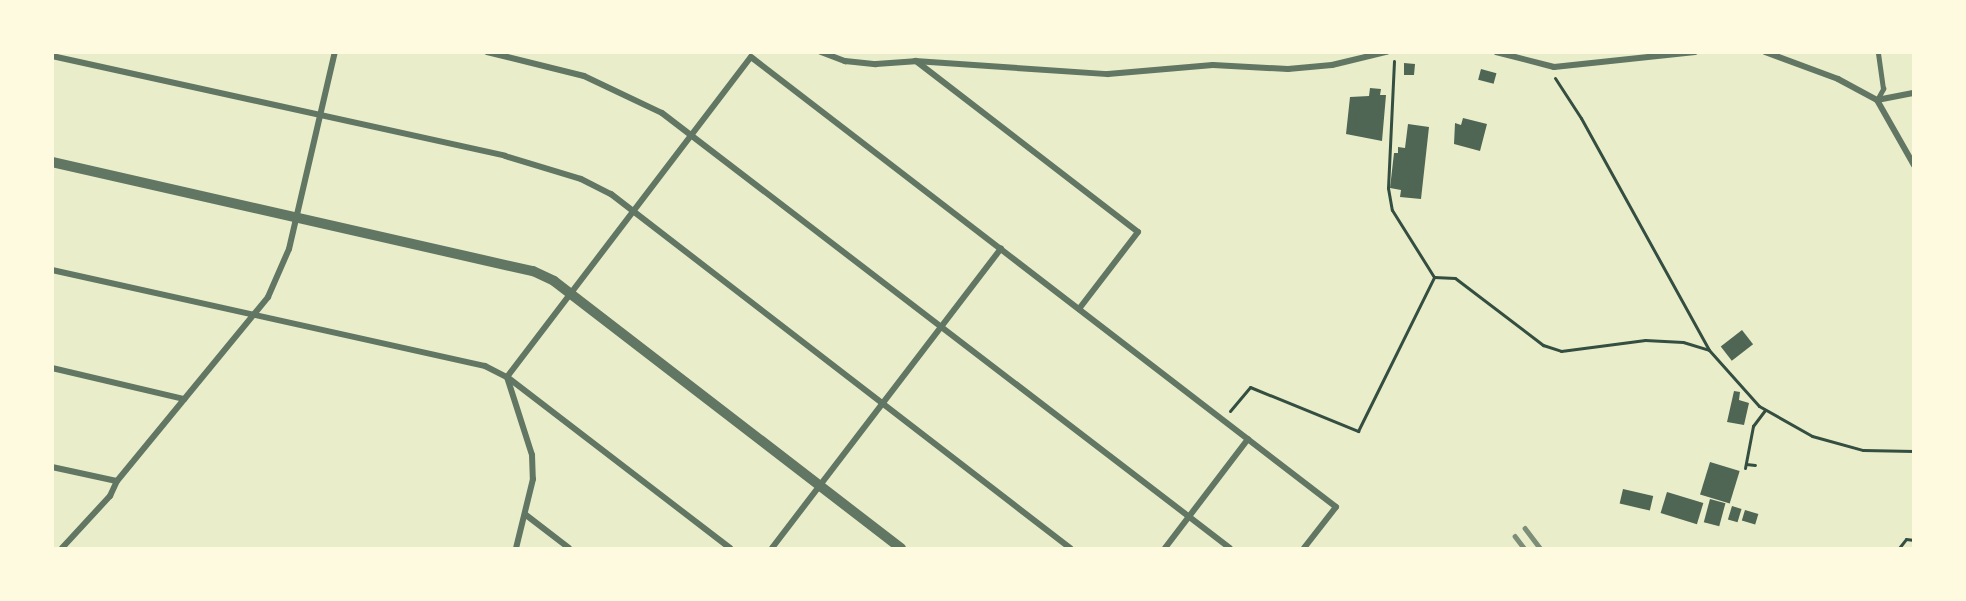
<!DOCTYPE html>
<style>
body{margin:0}
#map{position:relative;width:1966px;height:601px;overflow:hidden;background:#e9edc9;font-family:Signika,sans-serif}
div>[style]{position:absolute}
.building>*{inset:0;background:#4f6655;transform-origin:0 0}
.path>*{height:3px;margin:-1.5px;padding:0 1.5px;transform-origin:1.5px;border-radius:1.5px;background:#344e41}
.service>*{height:4.5px;margin:-2.25px;padding:0 2.25px;transform-origin:2.25px;border-radius:2.25px;background:#617663}
.minor>*{height:6px;margin:-3px;padding:0 3px;transform-origin:3px;border-radius:3px;background:#617663}
.tertiary>*{height:10px;margin:-5px;padding:0 5px;transform-origin:5px;border-radius:5px;background:#617663}
.rail>*{height:4.5px;margin:-2.25px;padding:0 2.25px;transform-origin:2.25px;border-radius:2.25px;background:#7c8e77}
span{translate:-50% -50%;white-space:nowrap;text-align:center;line-height:1.15;-webkit-text-stroke:5px #fefae0;paint-order:stroke}
.frame{position:absolute;inset:0;border:54px solid #fefae0;pointer-events:none}
</style>
<div id="map">
<div class="building">
<div style="clip-path:polygon(1404px 63px,1415px 64px,1414px 75px,1404px 75px)"></div>
<div style="left:1481px;top:69px;width:16px;height:11px;rotate:15deg"></div>
<div style="clip-path:polygon(1370px 88px,1381px 89px,1380px 95px,1386px 95px,1382px 141px,1346px 134px,1350px 97px,1369px 96px)"></div>
<div style="clip-path:polygon(1463px 118px,1487px 124px,1480px 151px,1454px 144px,1455px 123px,1461px 125px)"></div>
<div style="clip-path:polygon(1408px 124px,1429px 127px,1421px 199px,1400px 197px,1401px 190px,1390px 188px,1394px 153px,1398px 153px,1398px 147px,1405px 148px)"></div>
<div style="left:1742px;top:330px;width:18px;height:27px;rotate:52deg"></div>
<div style="clip-path:polygon(1734px 391px,1740px 392px,1739px 400px,1749px 403px,1744px 425px,1727px 422px)"></div>
<div style="left:1710px;top:462px;width:31px;height:34px;rotate:17deg"></div>
<div style="left:1623px;top:489px;width:31px;height:15px;rotate:13deg"></div>
<div style="left:1667px;top:492px;width:38px;height:22px;rotate:17deg"></div>
<div style="left:1710px;top:499px;width:16px;height:24px;rotate:15deg"></div>
<div style="left:1732px;top:506px;width:10px;height:14px;rotate:17deg"></div>
<div style="left:1745px;top:510px;width:14px;height:11px;rotate:17deg"></div>
</div>
<div class="path">
<div style="left:1394px;top:61px;width:127px;rotate:92.7deg"></div>
<div style="left:1388px;top:188px;width:22px;rotate:80deg"></div>
<div style="left:1392px;top:210px;width:79px;rotate:57.9deg"></div>
<div style="left:1555px;top:78px;width:48px;rotate:57deg"></div>
<div style="left:1581px;top:118px;width:265px;rotate:61.1deg"></div>
<div style="left:1230px;top:411px;width:31px;rotate:-50deg"></div>
<div style="left:1250px;top:387px;width:117px;rotate:22.2deg"></div>
<div style="left:1358px;top:431px;width:172px;rotate:-63.7deg"></div>
<div style="left:1434px;top:277px;width:21px;rotate:3deg"></div>
<div style="left:1455px;top:278px;width:111px;rotate:37.3deg"></div>
<div style="left:1543px;top:345px;width:19px;rotate:18deg"></div>
<div style="left:1561px;top:351px;width:85px;rotate:-7.5deg"></div>
<div style="left:1645px;top:340px;width:38px;rotate:3deg"></div>
<div style="left:1683px;top:342px;width:27px;rotate:17deg"></div>
<div style="left:1709px;top:350px;width:75px;rotate:48.2deg"></div>
<div style="left:1759px;top:406px;width:61px;rotate:29.5deg"></div>
<div style="left:1812px;top:436px;width:53px;rotate:15.4deg"></div>
<div style="left:1863px;top:450px;width:51px;rotate:1.1deg"></div>
<div style="left:1746px;top:464px;width:9px;rotate:6deg"></div>
<div style="left:1745px;top:468px;width:43px;rotate:-79.2deg"></div>
<div style="left:1753px;top:426px;width:20px;rotate:-53deg"></div>
<div style="left:1899px;top:548px;width:11px;rotate:-52deg"></div>
<div style="left:1906px;top:539px;width:8px;rotate:7deg"></div>
</div>
<div class="service">
<div style="left:1877px;top:100px;width:13px;rotate:-61deg"></div>
<div style="left:1883px;top:89px;width:37px;rotate:-98deg"></div>
</div>
<div class="minor">
<div style="left:487px;top:52px;width:100px;rotate:13.9deg"></div>
<div style="left:584px;top:76px;width:86px;rotate:25.4deg"></div>
<div style="left:662px;top:113px;width:715px;rotate:37.45deg"></div>
<div style="left:821px;top:52px;width:26px;rotate:21deg"></div>
<div style="left:845px;top:61px;width:31px;rotate:6deg"></div>
<div style="left:876px;top:64px;width:39px;rotate:-4deg"></div>
<div style="left:915px;top:61px;width:193px;rotate:3.9deg"></div>
<div style="left:1108px;top:74px;width:105px;rotate:-4.9deg"></div>
<div style="left:1213px;top:65px;width:75px;rotate:3.1deg"></div>
<div style="left:1288px;top:69px;width:44px;rotate:-5.2deg"></div>
<div style="left:1332px;top:65px;width:56px;rotate:-13.5deg"></div>
<div style="left:1496px;top:52px;width:60px;rotate:14.5deg"></div>
<div style="left:1554px;top:67px;width:142px;rotate:-6.1deg"></div>
<div style="left:1765px;top:52px;width:78px;rotate:20.3deg"></div>
<div style="left:1838px;top:79px;width:44px;rotate:28.3deg"></div>
<div style="left:1877px;top:100px;width:75px;rotate:60.4deg"></div>
<div style="left:52px;top:56px;width:464px;rotate:12.4deg"></div>
<div style="left:505px;top:156px;width:79px;rotate:16.8deg"></div>
<div style="left:581px;top:179px;width:34px;rotate:27deg"></div>
<div style="left:611px;top:194px;width:580px;rotate:37.64deg"></div>
<div style="left:916px;top:61px;width:280px;rotate:37.6deg"></div>
<div style="left:1138px;top:232px;width:97px;rotate:127.5deg"></div>
<div style="left:1877px;top:100px;width:38px;rotate:-11deg"></div>
<div style="left:52px;top:270px;width:444px;rotate:12.5deg"></div>
<div style="left:485px;top:366px;width:25px;rotate:27deg"></div>
<div style="left:507px;top:377px;width:82px;rotate:72.2deg"></div>
<div style="left:532px;top:455px;width:24px;rotate:88deg"></div>
<div style="left:533px;top:479px;width:71px;rotate:103.8deg"></div>
<div style="left:52px;top:368px;width:136px;rotate:13.2deg"></div>
<div style="left:52px;top:467px;width:66px;rotate:12.2deg"></div>
<div style="left:117px;top:481px;width:238px;rotate:-50.6deg"></div>
<div style="left:268px;top:297px;width:52px;rotate:-66.4deg"></div>
<div style="left:289px;top:249px;width:202px;rotate:-76.9deg"></div>
<div style="left:526px;top:515px;width:54px;rotate:37.5deg"></div>
<div style="left:62px;top:548px;width:71px;rotate:-47.3deg"></div>
<div style="left:110px;top:496px;width:17px;rotate:-65deg"></div>
<div style="left:730px;top:548px;width:281px;rotate:-142.5deg"></div>
<div style="left:507px;top:377px;width:402px;rotate:-52.7deg"></div>
<div style="left:751px;top:57px;width:738px;rotate:37.57deg"></div>
<div style="left:1336px;top:507px;width:52px;rotate:128deg"></div>
<div style="left:772px;top:548px;width:377px;rotate:-52.6deg"></div>
<div style="left:1165px;top:548px;width:137px;rotate:-52.7deg"></div>
</div>
<div class="tertiary">
<div style="left:52px;top:162px;width:493px;rotate:12.8deg"></div>
<div style="left:533px;top:271px;width:23px;rotate:25deg"></div>
<div style="left:554px;top:281px;width:438px;rotate:37.6deg"></div>
</div>
<div class="rail">
<div style="left:1525px;top:528px;width:25px;rotate:53deg"></div>
<div style="left:1515px;top:536px;width:15px;rotate:53deg"></div>
</div>
<div class="frame"></div>
</div>
